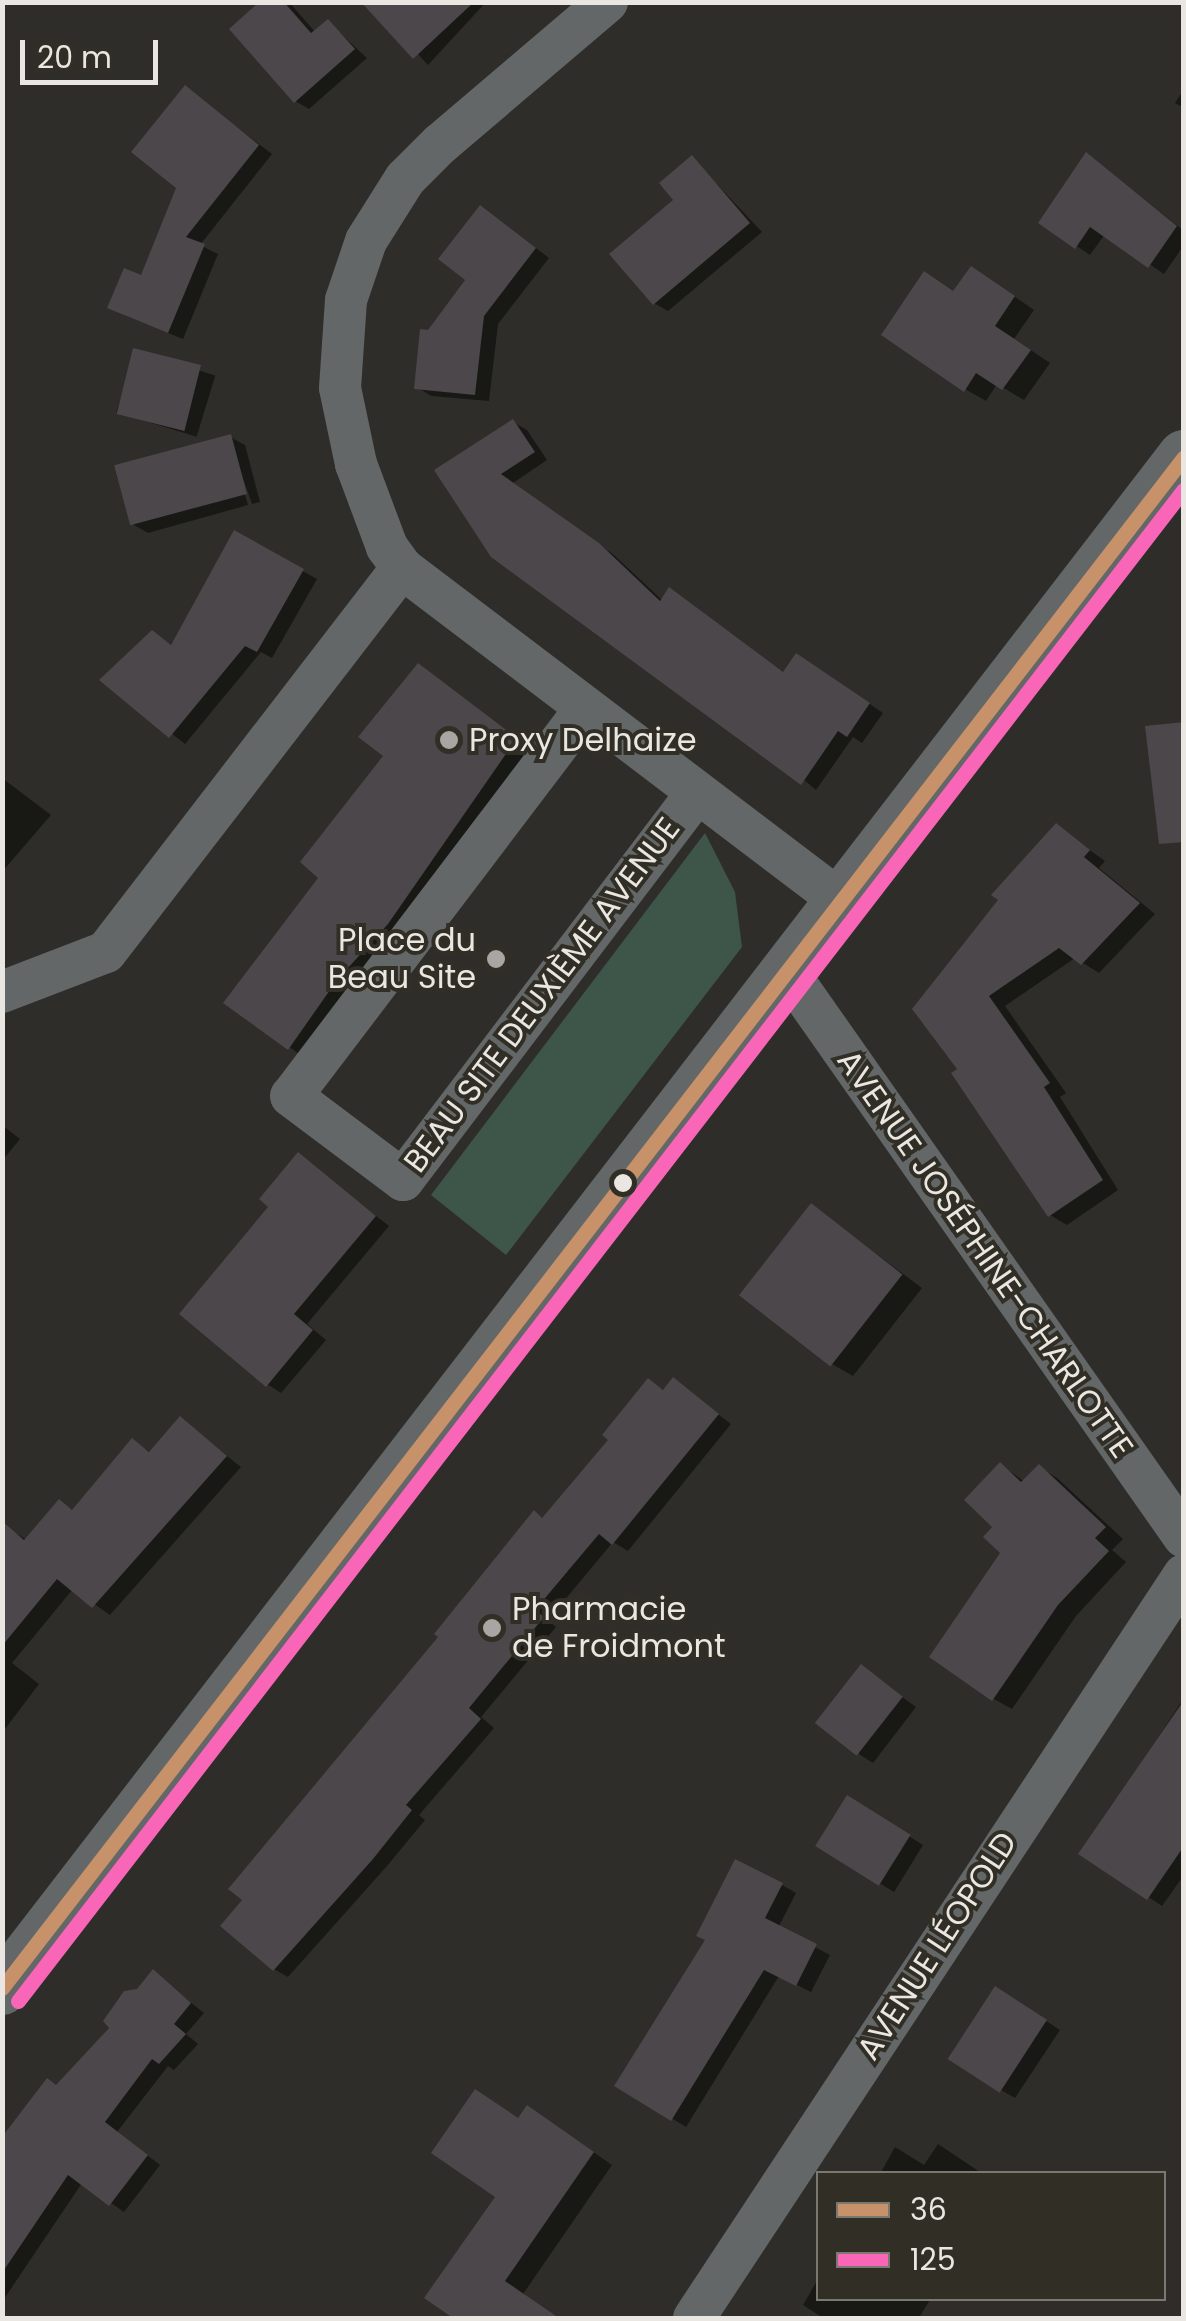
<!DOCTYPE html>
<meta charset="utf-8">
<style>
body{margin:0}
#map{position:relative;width:1186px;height:2321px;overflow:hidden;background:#2e2d29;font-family:Poppins,sans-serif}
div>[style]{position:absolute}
.green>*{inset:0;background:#3e5549}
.shadow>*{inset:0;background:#0007;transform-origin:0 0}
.building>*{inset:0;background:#4b474b;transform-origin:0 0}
.minor>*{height:42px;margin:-21px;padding:0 21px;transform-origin:21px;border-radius:21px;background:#636767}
.tertiary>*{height:52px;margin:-26px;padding:0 26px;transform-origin:26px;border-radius:26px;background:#636767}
.bus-1>*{height:15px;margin:-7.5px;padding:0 7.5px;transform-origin:7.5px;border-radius:7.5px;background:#c7916a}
.bus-2>*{height:15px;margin:-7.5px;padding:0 7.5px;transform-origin:7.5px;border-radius:7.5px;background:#fa66b7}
.dots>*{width:28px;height:28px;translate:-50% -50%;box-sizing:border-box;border:5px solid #312e26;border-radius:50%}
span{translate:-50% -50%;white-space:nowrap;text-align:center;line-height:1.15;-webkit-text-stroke:8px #312e26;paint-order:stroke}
.poi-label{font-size:32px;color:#eae7e3}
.left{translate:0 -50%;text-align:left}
.right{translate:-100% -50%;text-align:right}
.street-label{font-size:32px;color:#eae7e3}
.frame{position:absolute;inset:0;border:5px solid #eae7e3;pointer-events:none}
.legend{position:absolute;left:816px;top:2171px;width:350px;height:130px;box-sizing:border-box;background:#312e26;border:2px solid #7b7872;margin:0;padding:12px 18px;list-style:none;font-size:30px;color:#eae7e3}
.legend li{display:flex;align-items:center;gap:20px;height:50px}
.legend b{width:50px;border:2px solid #7b7872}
.scale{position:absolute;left:20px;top:40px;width:138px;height:45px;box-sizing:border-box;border:5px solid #eae7e3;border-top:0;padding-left:12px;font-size:30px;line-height:35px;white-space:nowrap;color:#eae7e3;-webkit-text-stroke:8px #312e26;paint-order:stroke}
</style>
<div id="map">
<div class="green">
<div style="clip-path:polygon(705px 833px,735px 892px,742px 947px,506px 1255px,431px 1195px)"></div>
</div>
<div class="shadow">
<div style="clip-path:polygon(263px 2px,289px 2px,316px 33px,328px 22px,367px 58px,309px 109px,295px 101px)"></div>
<div style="clip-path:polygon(370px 2px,486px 2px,428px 65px)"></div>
<div style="clip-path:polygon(185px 88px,272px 154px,200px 245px,218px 254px,183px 339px,124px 315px,180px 187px)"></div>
<div style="clip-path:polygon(1184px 89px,1184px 108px,1175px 103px)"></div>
<div style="clip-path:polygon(692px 158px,762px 232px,668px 311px,654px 303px)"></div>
<div style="clip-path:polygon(1100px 164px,1184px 231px,1184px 245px,1164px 274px,1105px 234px,1090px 255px,1041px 222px)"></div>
<div style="clip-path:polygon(494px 216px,549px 258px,498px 324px,489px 401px,431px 396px,417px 387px,429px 332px,469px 279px)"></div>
<div style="clip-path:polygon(992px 281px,1034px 310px,1014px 339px,1050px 363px,1024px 400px,997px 384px,986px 401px,965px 389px,955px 293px)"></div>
<div style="left:135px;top:351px;width:84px;height:64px;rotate:17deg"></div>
<div style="clip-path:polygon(513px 422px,527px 430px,547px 460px,513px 483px,614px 555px,663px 601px,785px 673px,811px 664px,883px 713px,862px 743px,853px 737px,816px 790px,437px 471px)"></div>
<div style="clip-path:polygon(230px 437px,245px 445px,260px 502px,252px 504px,231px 445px,248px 505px,148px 533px,134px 525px)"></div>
<div style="clip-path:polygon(235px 533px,317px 579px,272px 658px,261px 652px,185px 744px,103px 680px,152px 633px,173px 646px)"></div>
<div style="clip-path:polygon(434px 676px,531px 749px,305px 1058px,226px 1003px,322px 877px)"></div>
<div style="clip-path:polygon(2px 778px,51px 815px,2px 872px)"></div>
<div style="clip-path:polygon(1056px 826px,1105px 861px,1099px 868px,1155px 914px,1099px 973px,1075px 958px,1005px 1006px,1066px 1093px,1060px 1097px,1118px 1190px,1067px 1225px,1050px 1215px,961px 1069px,915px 1009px)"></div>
<div style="clip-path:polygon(2px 1125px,20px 1139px,2px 1161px)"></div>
<div style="clip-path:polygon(298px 1155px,389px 1226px,307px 1324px,326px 1340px,281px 1393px,267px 1384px,272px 1207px)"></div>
<div style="clip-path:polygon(812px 1206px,922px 1288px,853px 1376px,832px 1364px)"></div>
<div style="clip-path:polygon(648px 1381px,665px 1391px,674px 1381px,731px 1424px,628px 1551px,613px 1542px,548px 1620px,556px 1627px,481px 1717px,494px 1728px,419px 1815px,425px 1820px,387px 1866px,288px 1977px,274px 1969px,441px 1637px,534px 1513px,544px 1519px,611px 1440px)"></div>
<div style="clip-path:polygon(181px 1420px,241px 1467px,110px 1615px,73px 1589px,12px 1663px,39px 1684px,2px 1733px,2px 1531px,6px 1527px,27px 1540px,59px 1502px,74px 1511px,133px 1441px,152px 1453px)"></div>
<div style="clip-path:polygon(1001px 1465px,1025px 1482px,1039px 1467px,1057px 1478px,1123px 1539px,1112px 1550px,1126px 1562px,1076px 1616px,1012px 1709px,994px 1699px,1004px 1553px)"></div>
<div style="clip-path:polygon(862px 1668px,916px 1707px,873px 1763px,859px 1754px)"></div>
<div style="clip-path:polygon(1184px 1698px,1184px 1875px,1162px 1906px,1082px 1853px)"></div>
<div style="clip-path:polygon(862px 1807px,923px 1845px,894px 1892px,818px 1845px)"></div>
<div style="clip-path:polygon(782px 1885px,796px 1893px,778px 1928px,830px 1955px,811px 1992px,779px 1976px,686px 2127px,618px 2085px)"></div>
<div style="clip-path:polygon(154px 1973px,204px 2013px,186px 2034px,198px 2044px,174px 2070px,168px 2066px,117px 2132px,160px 2165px,124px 2212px,82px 2183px,2px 2302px,2px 2157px)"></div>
<div style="clip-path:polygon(1009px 1997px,1060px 2030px,1015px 2098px,1001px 2090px)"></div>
<div style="clip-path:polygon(519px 2120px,547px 2120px,612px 2165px,523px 2294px,558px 2318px,457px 2318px,428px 2298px,498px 2197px)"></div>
<div style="clip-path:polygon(938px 2144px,983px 2174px,880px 2174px,895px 2147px,924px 2165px)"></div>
<div style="clip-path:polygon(818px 2279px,818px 2298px,931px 2298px,919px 2318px,823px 2318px,803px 2305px)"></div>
</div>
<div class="building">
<div style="clip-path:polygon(259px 2px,284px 2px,311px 33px,328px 19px,355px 49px,294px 103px,229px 29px)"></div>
<div style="clip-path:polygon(361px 2px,474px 2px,413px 59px)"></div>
<div style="clip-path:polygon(185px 85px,259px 145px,186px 237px,205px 244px,168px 333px,107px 308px,124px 268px,141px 275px,176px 188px,131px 152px)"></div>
<div style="clip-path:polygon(1086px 152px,1177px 226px,1148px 268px,1090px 227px,1075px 249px,1038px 223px)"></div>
<div style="clip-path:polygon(692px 155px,750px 223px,653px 305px,609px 254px,673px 200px,659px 183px)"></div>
<div style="clip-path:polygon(480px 205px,536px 248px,484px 316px,475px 395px,414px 389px,420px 329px,428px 330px,465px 280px,438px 259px)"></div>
<div style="clip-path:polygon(971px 266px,1015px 296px,995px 326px,1031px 350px,1002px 390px,976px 373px,964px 392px,881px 335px,924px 271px,953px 291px)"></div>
<div style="left:133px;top:348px;width:70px;height:68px;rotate:14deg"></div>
<div style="clip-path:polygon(513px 419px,535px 452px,501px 474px,599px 543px,660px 601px,669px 587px,783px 672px,796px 653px,870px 703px,847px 737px,838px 731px,801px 785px,491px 557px,434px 470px)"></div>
<div style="left:231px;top:434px;width:62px;height:121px;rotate:75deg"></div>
<div style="clip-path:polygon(234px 530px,304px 569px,257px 652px,245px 646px,169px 738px,99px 680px,152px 630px,171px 645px)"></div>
<div style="clip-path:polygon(418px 663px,517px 738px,388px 924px,337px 980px,288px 1050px,223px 1003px,318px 878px,300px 862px,383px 756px,358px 737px)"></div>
<div style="clip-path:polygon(1184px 722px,1184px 842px,1159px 844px,1145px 726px)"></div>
<div style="clip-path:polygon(1056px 823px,1090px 850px,1084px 857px,1140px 903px,1081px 965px,1059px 948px,989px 996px,1050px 1083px,1044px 1087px,1103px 1180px,1048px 1217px,951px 1073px,957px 1069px,912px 1009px,998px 900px,991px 895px)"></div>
<div style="clip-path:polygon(298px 1152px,376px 1216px,294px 1314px,313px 1330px,266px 1387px,179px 1314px,268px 1207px,259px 1199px)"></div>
<div style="left:811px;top:1203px;width:116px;height:117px;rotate:38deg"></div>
<div style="clip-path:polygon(673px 1377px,719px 1414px,612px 1545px,599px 1534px,535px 1610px,544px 1617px,469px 1708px,481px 1719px,406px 1805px,412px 1810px,373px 1859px,273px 1971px,220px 1926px,242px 1900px,228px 1889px,438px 1637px,434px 1634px,534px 1510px,542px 1518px,608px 1440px,602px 1435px,648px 1378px,663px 1390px)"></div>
<div style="clip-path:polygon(180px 1416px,227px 1456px,92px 1608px,57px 1579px,2px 1646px,2px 1521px,24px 1540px,59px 1499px,72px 1510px,132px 1438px,149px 1452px)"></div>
<div style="clip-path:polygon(1000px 1462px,1021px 1482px,1039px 1464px,1106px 1527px,1095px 1538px,1109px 1551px,1058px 1605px,992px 1701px,929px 1657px,1000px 1553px,983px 1537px,992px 1527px,964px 1500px)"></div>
<div style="left:861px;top:1664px;width:53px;height:75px;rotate:38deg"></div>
<div style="clip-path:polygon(1184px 1700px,1184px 1846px,1147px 1900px,1078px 1854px)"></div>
<div style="left:847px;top:1795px;width:75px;height:60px;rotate:32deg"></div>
<div style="clip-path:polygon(735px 1859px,783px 1883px,765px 1918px,817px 1944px,796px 1986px,764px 1970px,671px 2121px,614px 2086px,705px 1940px,696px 1936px)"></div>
<div style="clip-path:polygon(153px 1969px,191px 2003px,174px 2024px,186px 2034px,159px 2064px,152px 2059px,105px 2122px,148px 2155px,109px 2206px,68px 2175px,2px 2273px,2px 2137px,47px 2078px,56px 2085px,109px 2028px,103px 2021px,124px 1991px,137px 1989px)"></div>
<div style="left:995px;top:1986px;width:62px;height:87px;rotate:33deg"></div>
<div style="clip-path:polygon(475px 2089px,518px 2118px,527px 2105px,594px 2152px,505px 2281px,559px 2318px,453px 2318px,424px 2298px,495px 2197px,431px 2153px)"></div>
</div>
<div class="minor">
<div style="left:607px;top:2px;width:219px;rotate:139.6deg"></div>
<div style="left:440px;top:144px;width:49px;rotate:135deg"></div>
<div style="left:405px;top:179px;width:73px;rotate:122.2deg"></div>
<div style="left:366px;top:241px;width:62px;rotate:108.7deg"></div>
<div style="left:346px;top:300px;width:88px;rotate:93.9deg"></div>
<div style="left:340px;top:388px;width:78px;rotate:78.1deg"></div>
<div style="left:356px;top:464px;width:89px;rotate:69.5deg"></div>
<div style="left:387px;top:547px;width:26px;rotate:54deg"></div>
<div style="left:402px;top:568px;width:551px;rotate:37.18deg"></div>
<div style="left:583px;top:712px;width:482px;rotate:127.2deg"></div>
<div style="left:291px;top:1096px;width:140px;rotate:36.9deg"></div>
<div style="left:403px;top:1180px;width:485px;rotate:-52.8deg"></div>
<div style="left:787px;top:971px;width:691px;rotate:54.95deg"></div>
<div style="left:2px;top:992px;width:111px;rotate:-21deg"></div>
<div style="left:106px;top:952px;width:485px;rotate:-52.4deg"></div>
<div style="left:694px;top:2318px;width:890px;rotate:-56.6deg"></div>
</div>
<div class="tertiary">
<div style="left:2px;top:1989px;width:1936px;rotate:-52.37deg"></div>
</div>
<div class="bus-1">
<div style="left:2px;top:1988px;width:1934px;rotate:-52.33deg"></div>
</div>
<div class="bus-2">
<div style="left:18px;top:2001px;width:1909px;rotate:-52.36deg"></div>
</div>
<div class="dots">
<div style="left:449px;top:740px;background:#a8a6a2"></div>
<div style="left:496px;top:959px;background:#a8a6a2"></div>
<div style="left:623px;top:1183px;background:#eae7e3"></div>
<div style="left:492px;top:1628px;background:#a8a6a2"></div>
</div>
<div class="poi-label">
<span class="left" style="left:469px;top:740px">Proxy Delhaize</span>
<span class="right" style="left:476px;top:959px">Place du<br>Beau Site</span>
<span class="left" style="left:512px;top:1628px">Pharmacie<br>de Froidmont</span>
</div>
<div class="street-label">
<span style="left:542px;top:995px;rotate:-53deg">BEAU SITE DEUXIÈME AVENUE</span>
<span style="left:985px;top:1254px;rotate:55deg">AVENUE JOSÉPHINE-CHARLOTTE</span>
<span style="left:937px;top:1946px;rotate:-57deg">AVENUE LÉOPOLD</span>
</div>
<div class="frame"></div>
<ul class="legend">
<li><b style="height:12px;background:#c7916a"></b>36</li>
<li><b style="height:12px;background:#fa66b7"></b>125</li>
</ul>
<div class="scale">20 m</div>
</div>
